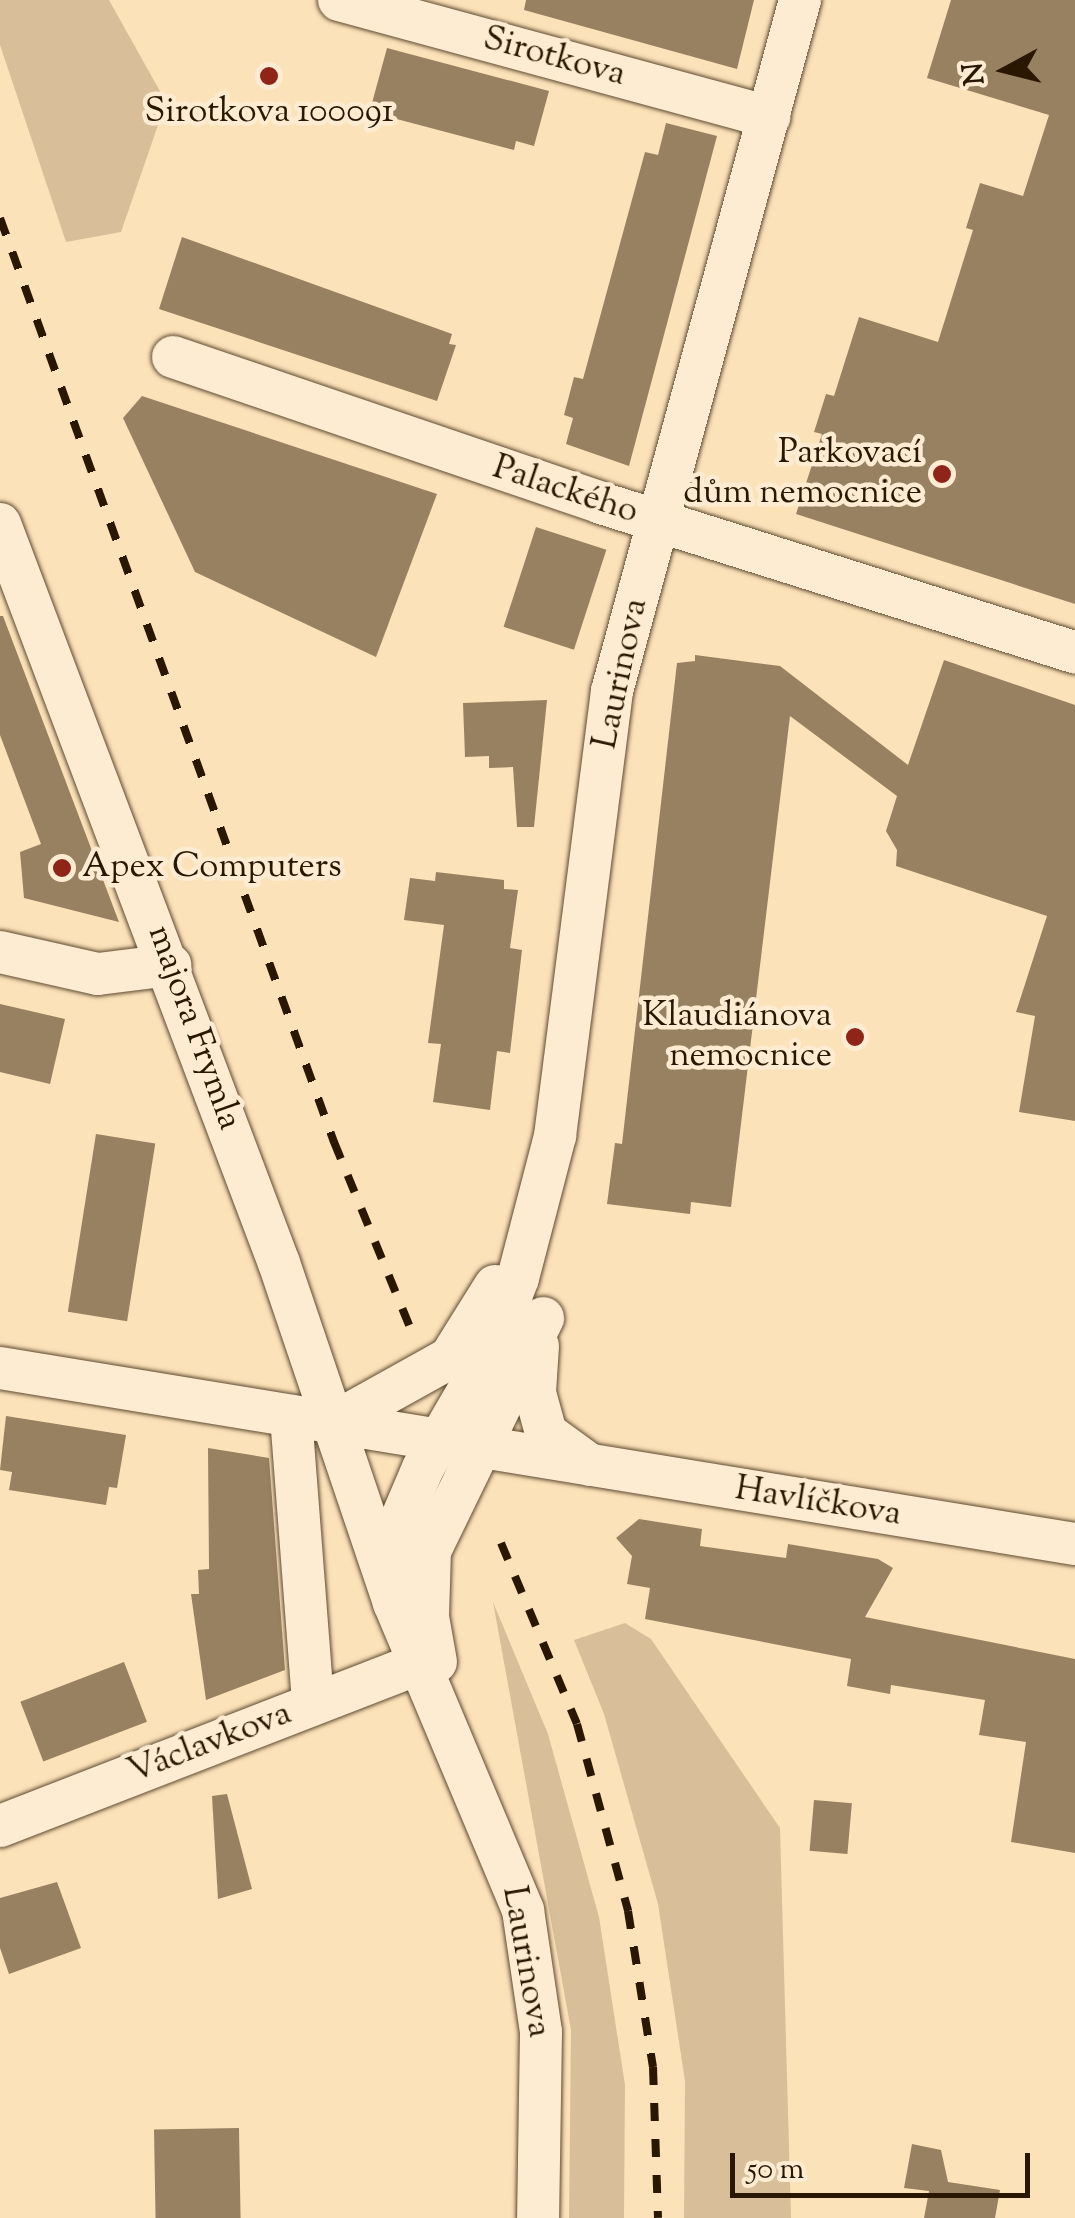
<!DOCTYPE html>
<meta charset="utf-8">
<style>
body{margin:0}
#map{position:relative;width:1075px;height:2218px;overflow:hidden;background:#fce2b9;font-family:"Sorts Mill Goudy",serif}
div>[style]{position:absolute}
.green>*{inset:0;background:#d8bf9a}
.building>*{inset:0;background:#978161;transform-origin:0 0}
.roads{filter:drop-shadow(0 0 2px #5e4a30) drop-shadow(0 0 2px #5e4a30)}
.street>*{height:42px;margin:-21px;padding:0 21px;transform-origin:21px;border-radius:21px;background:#fdecd2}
.rail>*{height:8px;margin-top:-4px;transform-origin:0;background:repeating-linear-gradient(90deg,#291702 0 18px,transparent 0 36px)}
.dots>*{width:28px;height:28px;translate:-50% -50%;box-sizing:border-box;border:5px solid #fdecd2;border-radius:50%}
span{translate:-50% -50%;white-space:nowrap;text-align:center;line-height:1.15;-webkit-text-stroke:9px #fdecd2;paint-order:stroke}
.street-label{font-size:35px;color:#291702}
.poi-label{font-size:35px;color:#291702}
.right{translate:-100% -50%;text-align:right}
.left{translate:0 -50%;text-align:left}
.north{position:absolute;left:955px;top:20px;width:100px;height:100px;-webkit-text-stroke:8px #fdecd2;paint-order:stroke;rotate:263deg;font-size:28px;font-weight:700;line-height:40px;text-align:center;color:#291702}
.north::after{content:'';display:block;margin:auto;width:35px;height:45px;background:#291702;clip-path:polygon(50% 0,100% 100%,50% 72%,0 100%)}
.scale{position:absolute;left:730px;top:2153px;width:300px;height:45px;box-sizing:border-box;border:5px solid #291702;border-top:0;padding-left:12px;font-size:30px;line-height:35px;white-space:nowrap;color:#291702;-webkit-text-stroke:8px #fdecd2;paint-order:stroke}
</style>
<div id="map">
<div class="green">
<div style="clip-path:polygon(0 0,109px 0,166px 102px,121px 232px,66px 242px,0 45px)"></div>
<div style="clip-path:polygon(493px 1602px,548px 1734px,599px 1917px,625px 2085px,624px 2218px,569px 2218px,571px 2030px)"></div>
<div style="clip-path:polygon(625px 1623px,651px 1639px,780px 1828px,791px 2218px,684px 2218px,685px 2081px,658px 1904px,604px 1714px,574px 1640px)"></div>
</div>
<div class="building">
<div style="clip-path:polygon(526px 0,754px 0,737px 69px,524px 10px)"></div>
<div style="clip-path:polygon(951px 0,1075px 0,1075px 604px,796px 514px,822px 434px,814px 432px,826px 394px,834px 396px,859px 317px,938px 342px,973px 230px,966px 228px,980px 183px,1023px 196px,1049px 115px,927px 78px)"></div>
<div style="clip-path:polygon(387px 48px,549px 91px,534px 146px,516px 141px,514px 150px,389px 117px,392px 108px,372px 103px)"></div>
<div style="clip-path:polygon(666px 123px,717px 136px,629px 466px,566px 444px,573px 418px,564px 415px,574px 377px,583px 379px,645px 152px,658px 155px)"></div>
<div style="clip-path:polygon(182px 237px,452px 334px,449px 344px,456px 345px,437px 401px,159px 309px)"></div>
<div style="clip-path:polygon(142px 396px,437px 494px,376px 657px,195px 572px,123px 418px)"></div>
<div style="left:536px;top:527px;width:74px;height:105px;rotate:18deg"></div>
<div style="clip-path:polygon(0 616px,3px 616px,119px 922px,24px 898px,20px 852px,41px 844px,0 735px)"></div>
<div style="clip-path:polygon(695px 655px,780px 666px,908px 765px,944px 660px,1075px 705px,1075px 1121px,1019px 1112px,1035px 1016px,1016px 1012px,1047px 916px,896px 866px,897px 850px,886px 831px,897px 796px,790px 716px,731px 1207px,691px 1202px,690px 1214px,607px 1204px,615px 1143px,622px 1144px,677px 663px,695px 661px)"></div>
<div style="clip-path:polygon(547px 700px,534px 827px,517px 827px,513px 767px,489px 768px,489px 756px,465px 757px,463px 703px)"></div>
<div style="clip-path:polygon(436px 872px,504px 880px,504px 889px,518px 890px,510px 948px,522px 950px,510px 1053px,497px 1051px,490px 1110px,433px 1102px,441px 1044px,428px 1043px,444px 925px,404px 920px,410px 878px,435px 881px)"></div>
<div style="clip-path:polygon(0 1004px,65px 1019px,50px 1084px,0 1072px)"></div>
<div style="left:96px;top:1134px;width:60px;height:180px;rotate:9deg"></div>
<div style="clip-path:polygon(6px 1416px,126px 1435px,117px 1488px,109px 1487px,106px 1505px,9px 1490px,12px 1472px,0 1470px)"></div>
<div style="clip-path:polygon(208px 1448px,269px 1458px,285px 1670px,206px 1700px,191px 1594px,199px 1594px,198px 1570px,209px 1569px)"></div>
<div style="clip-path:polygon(639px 1519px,702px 1529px,700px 1546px,786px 1558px,788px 1544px,878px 1559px,893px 1568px,865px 1617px,1075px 1659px,1075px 1853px,1011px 1842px,1026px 1742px,979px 1735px,985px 1700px,891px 1685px,890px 1694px,847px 1686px,851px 1659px,645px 1619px,650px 1588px,627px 1584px,632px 1556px,616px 1538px)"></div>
<div style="left:124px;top:1662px;width:64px;height:111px;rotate:69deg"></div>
<div style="clip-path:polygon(227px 1794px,252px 1889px,218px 1899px,212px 1796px)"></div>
<div style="left:814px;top:1800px;width:38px;height:51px;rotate:5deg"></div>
<div style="clip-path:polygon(57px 1882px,81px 1948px,9px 1974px,0 1948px,0 1898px)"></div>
<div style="left:239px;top:2128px;width:90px;height:85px;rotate:89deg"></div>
<div style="clip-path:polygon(912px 2144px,941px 2150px,948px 2182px,1000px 2190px,995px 2218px,924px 2218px,929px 2191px,904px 2188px)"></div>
</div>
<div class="roads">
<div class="street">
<div style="left:339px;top:0;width:446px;rotate:15.2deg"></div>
<div style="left:173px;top:357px;width:452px;rotate:18.8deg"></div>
<div style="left:601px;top:503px;width:497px;rotate:17.5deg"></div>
<div style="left:0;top:524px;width:790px;rotate:69.32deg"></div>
<div style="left:279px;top:1263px;width:359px;rotate:71.3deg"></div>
<div style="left:394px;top:1603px;width:333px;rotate:67.2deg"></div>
<div style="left:523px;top:1910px;width:123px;rotate:81.6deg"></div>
<div style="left:541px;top:2032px;width:186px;rotate:90.9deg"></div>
<div style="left:0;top:952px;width:100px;rotate:12.7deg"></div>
<div style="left:98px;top:974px;width:73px;rotate:-7.1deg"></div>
<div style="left:538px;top:1346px;width:47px;rotate:93.7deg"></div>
<div style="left:535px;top:1393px;width:41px;rotate:74.6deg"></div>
<div style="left:546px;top:1433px;width:54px;rotate:36deg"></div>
<div style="left:0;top:1368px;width:1089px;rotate:9.3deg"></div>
<div style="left:291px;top:1416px;width:288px;rotate:85.6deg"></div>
<div style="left:333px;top:1423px;width:134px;rotate:-29.1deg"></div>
<div style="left:450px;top:1358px;width:85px;rotate:-58deg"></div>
<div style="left:392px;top:1582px;width:53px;rotate:-84.6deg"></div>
<div style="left:397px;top:1529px;width:66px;rotate:-66.9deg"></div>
<div style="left:423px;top:1468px;width:131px;rotate:-59.7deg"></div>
<div style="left:489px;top:1355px;width:82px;rotate:-69.4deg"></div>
<div style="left:518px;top:1278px;width:147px;rotate:-75.4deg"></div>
<div style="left:555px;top:1136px;width:449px;rotate:-82.7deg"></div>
<div style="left:612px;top:691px;width:716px;rotate:-74.78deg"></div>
<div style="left:436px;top:1662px;width:46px;rotate:-100.1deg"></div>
<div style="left:428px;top:1617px;width:66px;rotate:-88.3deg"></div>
<div style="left:430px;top:1551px;width:259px;rotate:-64.1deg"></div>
<div style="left:0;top:1826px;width:451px;rotate:-21.2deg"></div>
</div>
</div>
<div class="rail">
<div style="left:0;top:218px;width:983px;rotate:70.13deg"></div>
<div style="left:334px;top:1142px;width:209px;rotate:67.7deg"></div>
<div style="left:501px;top:1543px;width:196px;rotate:67.2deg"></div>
<div style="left:577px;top:1724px;width:194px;rotate:74.7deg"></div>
<div style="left:628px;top:1911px;width:158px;rotate:80.9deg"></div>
<div style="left:653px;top:2067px;width:151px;rotate:88.1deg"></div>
</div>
<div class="dots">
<div style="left:269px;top:76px;background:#8f2418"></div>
<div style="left:942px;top:474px;background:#8f2418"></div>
<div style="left:62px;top:868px;background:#8f2418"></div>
<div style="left:855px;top:1037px;background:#8f2418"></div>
</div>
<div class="street-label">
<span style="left:554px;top:58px;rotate:15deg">Sirotkova</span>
<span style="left:565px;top:491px;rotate:18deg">Palackého</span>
<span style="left:622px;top:674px;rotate:-78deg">Laurinova</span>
<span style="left:193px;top:1028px;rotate:70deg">majora Frymla</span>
<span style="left:818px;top:1503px;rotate:9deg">Havlíčkova</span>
<span style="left:210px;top:1744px;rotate:-21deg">Václavkova</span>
<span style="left:525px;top:1962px;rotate:80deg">Laurinova</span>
</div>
<div class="poi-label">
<span style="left:269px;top:113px">Sirotkova 100091</span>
<span class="right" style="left:922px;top:474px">Parkovací<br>dům nemocnice</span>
<span class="left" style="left:82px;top:868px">Apex Computers</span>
<span class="right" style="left:832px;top:1037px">Klaudiánova<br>nemocnice</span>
</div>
<div class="north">N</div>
<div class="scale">50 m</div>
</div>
